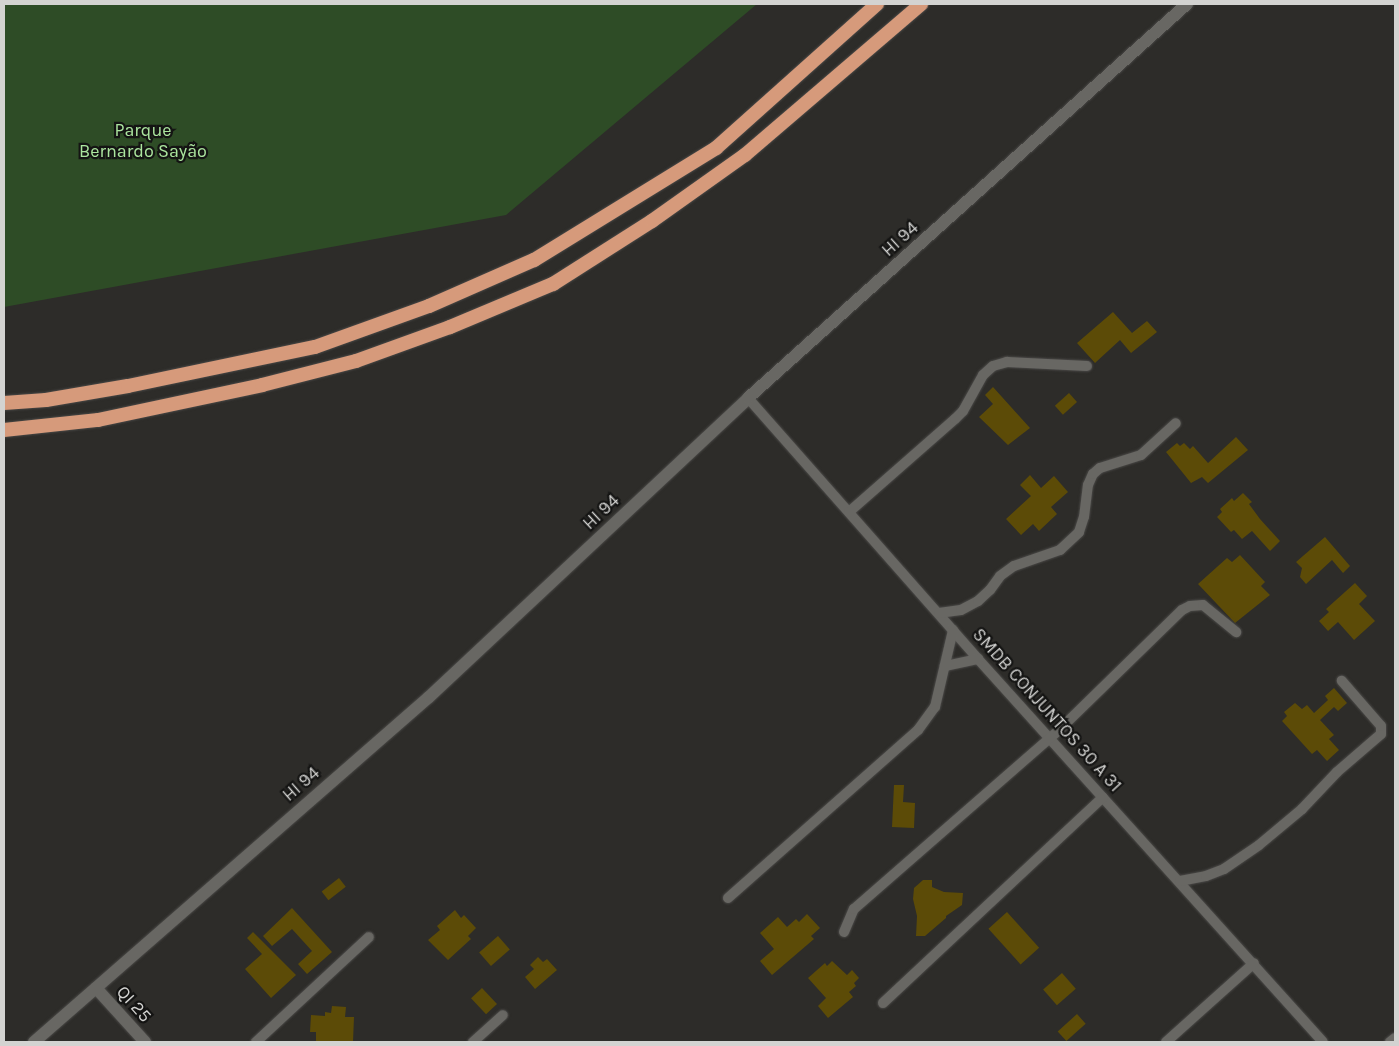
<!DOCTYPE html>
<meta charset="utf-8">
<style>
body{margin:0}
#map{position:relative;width:1399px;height:1046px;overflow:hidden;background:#2d2c29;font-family:Karla,sans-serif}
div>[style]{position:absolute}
.green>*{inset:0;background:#2e4c26}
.building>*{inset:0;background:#5c4b07;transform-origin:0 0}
.roads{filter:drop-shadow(0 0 1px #4a4947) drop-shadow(0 0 1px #4a4947)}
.minor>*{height:10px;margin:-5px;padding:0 5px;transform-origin:5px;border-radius:5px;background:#686763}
.tertiary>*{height:12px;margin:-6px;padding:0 6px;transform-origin:6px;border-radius:6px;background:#686763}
.trunk>*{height:14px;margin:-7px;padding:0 7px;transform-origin:7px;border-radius:7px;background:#d69a7b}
span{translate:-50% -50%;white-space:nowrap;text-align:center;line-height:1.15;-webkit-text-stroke:4.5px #141413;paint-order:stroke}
.park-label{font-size:18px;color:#abe59e}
.street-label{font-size:18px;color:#d3d3d1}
.frame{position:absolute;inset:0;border:5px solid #d3d3d1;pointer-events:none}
</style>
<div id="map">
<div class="green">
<div style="clip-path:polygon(4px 4px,757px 4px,506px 215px,4px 307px)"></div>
</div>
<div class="building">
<div style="clip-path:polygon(1113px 312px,1132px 333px,1147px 321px,1157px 332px,1131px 353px,1120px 340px,1095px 363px,1077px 343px)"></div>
<div style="clip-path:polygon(993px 387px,1030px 428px,1008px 445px,979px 417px,993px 404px,985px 395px)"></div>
<div style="left:1069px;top:393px;width:12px;height:19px;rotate:48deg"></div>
<div style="clip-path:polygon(1236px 437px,1248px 450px,1208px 483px,1202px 477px,1191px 483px,1166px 452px,1177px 443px,1180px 446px,1184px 443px,1190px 449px,1193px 446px,1208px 463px)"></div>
<div style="clip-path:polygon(1030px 475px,1041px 488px,1054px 476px,1068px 492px,1051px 507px,1057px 514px,1039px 531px,1033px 524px,1021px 535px,1006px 519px,1031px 496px,1020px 485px)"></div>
<div style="clip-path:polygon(1243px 493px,1252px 502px,1249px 504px,1260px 519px,1280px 541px,1270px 551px,1252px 531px,1242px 539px,1234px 530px,1231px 532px,1217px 517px,1222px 512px,1220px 509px,1232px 498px,1234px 501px)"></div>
<div style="clip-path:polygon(1325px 537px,1350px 566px,1343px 573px,1332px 560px,1306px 584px,1300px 577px,1302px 568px,1296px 562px)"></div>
<div style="clip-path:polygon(1240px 555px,1265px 582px,1261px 586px,1270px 595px,1235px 623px,1198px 584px,1227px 558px,1232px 562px)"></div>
<div style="clip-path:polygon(1355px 583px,1367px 596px,1359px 604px,1375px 621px,1354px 640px,1338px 622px,1328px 631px,1319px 621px,1329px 612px,1326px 609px)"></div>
<div style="clip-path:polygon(1334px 688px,1347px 703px,1338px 711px,1334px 707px,1320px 720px,1334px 735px,1329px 739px,1339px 750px,1327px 761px,1317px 750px,1312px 754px,1282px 721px,1287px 716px,1284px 712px,1295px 703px,1302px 709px,1307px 705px,1314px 713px,1328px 700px,1325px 696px)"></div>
<div style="clip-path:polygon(894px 785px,904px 785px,903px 802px,915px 803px,914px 828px,892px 827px)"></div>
<div style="left:339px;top:878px;width:11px;height:22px;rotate:52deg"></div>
<div style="clip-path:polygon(923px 880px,932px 880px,932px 887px,944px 892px,963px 893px,962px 905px,946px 916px,946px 918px,925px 936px,916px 936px,917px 916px,913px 899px,914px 888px)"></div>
<div style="clip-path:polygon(292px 908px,332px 952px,307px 974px,298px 964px,312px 951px,292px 929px,272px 946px,263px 936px)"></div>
<div style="clip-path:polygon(455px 910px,461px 918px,464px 915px,476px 928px,468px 936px,471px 939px,448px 960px,428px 940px,440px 930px,437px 926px)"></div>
<div style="left:1007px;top:912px;width:48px;height:25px;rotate:48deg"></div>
<div style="clip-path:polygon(807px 914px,820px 928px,811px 936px,814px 939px,772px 975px,760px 961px,774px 949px,760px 933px,778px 917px,787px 927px,796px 919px,799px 922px)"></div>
<div style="clip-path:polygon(253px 932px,296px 975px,271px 998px,245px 969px,262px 954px,247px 938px)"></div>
<div style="left:498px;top:936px;width:18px;height:25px;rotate:49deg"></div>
<div style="clip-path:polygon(538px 957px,543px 962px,547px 959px,557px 970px,535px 989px,525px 977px,534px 969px,530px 965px)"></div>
<div style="clip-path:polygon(832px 961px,847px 975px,852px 970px,859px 978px,854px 983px,856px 986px,849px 992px,853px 997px,828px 1018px,818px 1006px,826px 998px,808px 978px,825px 963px,827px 966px)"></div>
<div style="left:1062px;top:973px;width:21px;height:25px;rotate:49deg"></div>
<div style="left:482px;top:988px;width:22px;height:15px;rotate:47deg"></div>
<div style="clip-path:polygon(332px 1006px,346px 1007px,345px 1017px,354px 1017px,353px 1042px,316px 1042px,316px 1032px,310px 1032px,311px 1015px,325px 1016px,325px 1012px,331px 1013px)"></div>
<div style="left:1077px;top:1014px;width:13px;height:26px;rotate:48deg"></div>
</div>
<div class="roads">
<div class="minor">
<div style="left:748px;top:398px;width:348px;rotate:48.6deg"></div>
<div style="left:978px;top:659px;width:515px;rotate:47.99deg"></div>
<div style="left:849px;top:512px;width:141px;rotate:-41.3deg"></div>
<div style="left:955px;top:419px;width:11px;rotate:-45deg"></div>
<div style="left:963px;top:411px;width:41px;rotate:-60.9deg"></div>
<div style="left:983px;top:375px;width:13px;rotate:-42deg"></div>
<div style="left:993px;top:366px;width:15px;rotate:-16deg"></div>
<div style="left:1007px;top:362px;width:80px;rotate:2.9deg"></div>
<div style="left:939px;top:613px;width:22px;rotate:-8deg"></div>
<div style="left:961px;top:610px;width:19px;rotate:-28deg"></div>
<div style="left:978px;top:601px;width:16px;rotate:-43deg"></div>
<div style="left:990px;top:590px;width:17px;rotate:-54deg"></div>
<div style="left:1000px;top:576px;width:17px;rotate:-36deg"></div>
<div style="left:1014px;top:566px;width:49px;rotate:-19.2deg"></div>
<div style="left:1060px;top:550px;width:26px;rotate:-43deg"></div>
<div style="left:1079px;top:532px;width:16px;rotate:-72deg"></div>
<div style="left:1084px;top:517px;width:32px;rotate:-83deg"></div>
<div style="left:1088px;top:485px;width:12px;rotate:-66deg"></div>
<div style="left:1093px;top:474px;width:9px;rotate:-41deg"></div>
<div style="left:1100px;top:468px;width:43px;rotate:-17.6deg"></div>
<div style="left:1141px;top:455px;width:47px;rotate:-42.4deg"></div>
<div style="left:945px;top:666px;width:34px;rotate:-12deg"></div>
<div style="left:1180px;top:881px;width:26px;rotate:-11deg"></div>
<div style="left:1206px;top:876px;width:19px;rotate:-21deg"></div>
<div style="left:1224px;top:869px;width:42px;rotate:-34.4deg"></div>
<div style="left:1259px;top:845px;width:56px;rotate:-39.9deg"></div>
<div style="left:1302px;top:809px;width:51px;rotate:-46.6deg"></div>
<div style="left:1337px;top:772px;width:58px;rotate:-40.8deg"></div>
<div style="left:1381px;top:734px;width:8px;rotate:-90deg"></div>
<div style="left:1381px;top:726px;width:60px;rotate:-130.9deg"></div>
<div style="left:728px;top:898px;width:254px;rotate:-41.5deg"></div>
<div style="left:918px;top:730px;width:29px;rotate:-54deg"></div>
<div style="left:935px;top:707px;width:79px;rotate:-76.8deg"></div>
<div style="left:844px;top:932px;width:25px;rotate:-67deg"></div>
<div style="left:854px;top:909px;width:271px;rotate:-41.1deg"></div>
<div style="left:1058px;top:731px;width:173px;rotate:-44.3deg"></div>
<div style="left:1182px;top:610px;width:9px;rotate:-27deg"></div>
<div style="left:1190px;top:606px;width:13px;rotate:-4deg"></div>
<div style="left:1203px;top:605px;width:43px;rotate:39.3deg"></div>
<div style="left:883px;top:1003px;width:301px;rotate:-43.1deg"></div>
<div style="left:256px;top:1042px;width:154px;rotate:-42.9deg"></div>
<div style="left:473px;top:1042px;width:40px;rotate:-42deg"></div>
<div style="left:1166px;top:1042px;width:118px;rotate:-41.9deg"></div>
<div style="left:1390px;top:1042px;width:6px;rotate:-39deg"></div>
</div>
<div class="tertiary">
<div style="left:96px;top:988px;width:73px;rotate:47.8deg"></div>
<div style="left:34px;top:1042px;width:524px;rotate:-41.13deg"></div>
<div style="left:429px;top:697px;width:437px;rotate:-43.1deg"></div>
<div style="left:748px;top:398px;width:590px;rotate:-41.91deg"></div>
</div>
<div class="trunk">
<div style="left:4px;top:403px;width:42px;rotate:-4.1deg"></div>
<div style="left:46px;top:400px;width:83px;rotate:-9.7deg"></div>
<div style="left:128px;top:386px;width:191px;rotate:-11.8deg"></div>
<div style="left:315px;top:347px;width:121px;rotate:-19.8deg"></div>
<div style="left:429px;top:306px;width:115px;rotate:-23.7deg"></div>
<div style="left:534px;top:260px;width:214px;rotate:-31.6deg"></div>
<div style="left:716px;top:148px;width:216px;rotate:-41.8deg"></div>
<div style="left:4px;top:430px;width:95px;rotate:-6.1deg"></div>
<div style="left:98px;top:420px;width:168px;rotate:-12deg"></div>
<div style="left:262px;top:385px;width:97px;rotate:-14.3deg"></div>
<div style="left:356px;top:361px;width:100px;rotate:-19.9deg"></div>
<div style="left:450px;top:327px;width:112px;rotate:-22.7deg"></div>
<div style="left:553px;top:284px;width:117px;rotate:-32.5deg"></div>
<div style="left:652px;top:221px;width:114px;rotate:-35.4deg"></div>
<div style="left:745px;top:155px;width:232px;rotate:-40.6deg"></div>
</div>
</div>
<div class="park-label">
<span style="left:143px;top:141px">Parque<br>Bernardo Sayão</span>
</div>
<div class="street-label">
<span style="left:900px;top:239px;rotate:-42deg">HI 94</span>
<span style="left:601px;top:512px;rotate:-43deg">HI 94</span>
<span style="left:1047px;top:710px;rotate:48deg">SMDB CONJUNTOS 30 A 31</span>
<span style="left:301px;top:784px;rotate:-41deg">HI 94</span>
<span style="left:134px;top:1004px;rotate:48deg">QI 25</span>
</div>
<div class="frame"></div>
</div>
